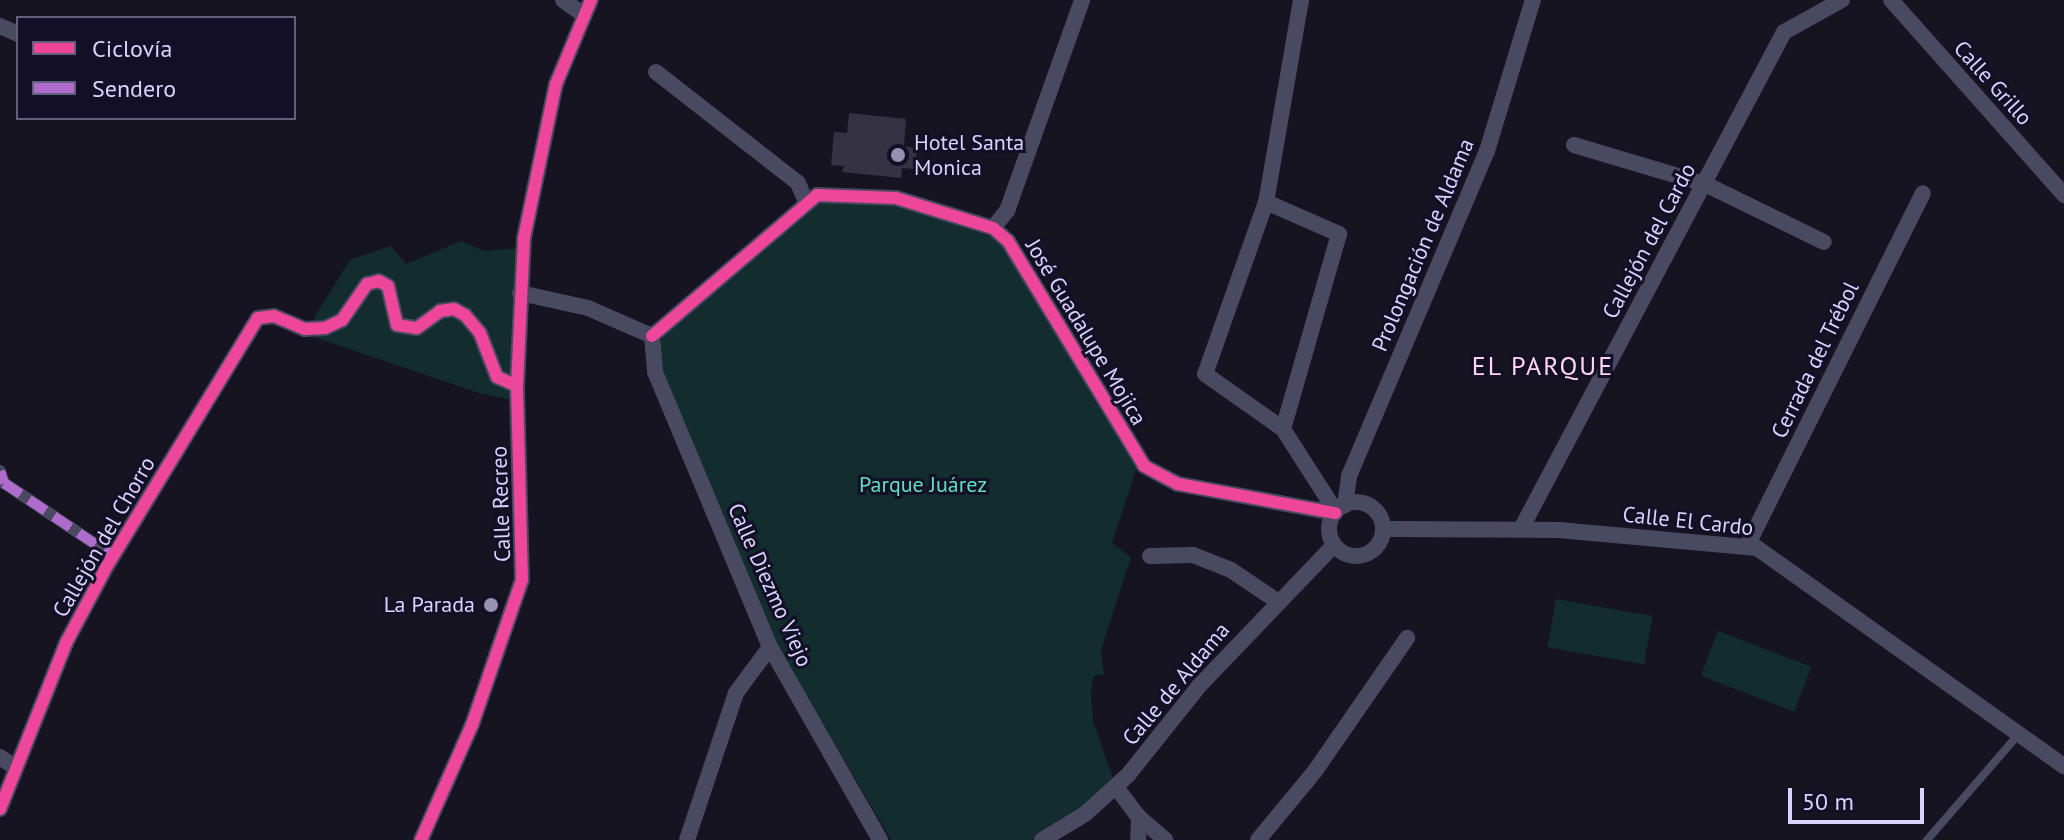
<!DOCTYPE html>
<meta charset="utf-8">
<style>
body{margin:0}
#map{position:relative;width:2064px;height:840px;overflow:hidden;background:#161421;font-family:"PT Sans",sans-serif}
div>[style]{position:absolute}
.green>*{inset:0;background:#132c2d;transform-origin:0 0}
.building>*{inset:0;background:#343243}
.service>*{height:8px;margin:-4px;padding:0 4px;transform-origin:4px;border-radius:4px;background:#4a4962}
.pedestrian>*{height:12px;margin:-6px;padding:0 6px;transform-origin:6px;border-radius:6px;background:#4a4962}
.minor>*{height:16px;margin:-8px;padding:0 8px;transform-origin:8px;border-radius:8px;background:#4a4962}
.minor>.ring{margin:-8px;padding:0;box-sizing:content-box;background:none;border:16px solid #4a4962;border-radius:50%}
.quiet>*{height:10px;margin-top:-5px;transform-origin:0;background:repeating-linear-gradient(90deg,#b06ccc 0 20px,transparent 0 30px)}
.cycleway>*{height:12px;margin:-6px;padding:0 6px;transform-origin:6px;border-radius:6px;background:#ed469a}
.dots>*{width:22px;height:22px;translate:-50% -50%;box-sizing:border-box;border:4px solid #130f26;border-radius:50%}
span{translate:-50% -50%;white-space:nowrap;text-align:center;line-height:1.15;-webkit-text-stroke:6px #130f26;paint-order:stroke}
.street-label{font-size:22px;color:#d9d4ff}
.poi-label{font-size:22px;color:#d9d4ff}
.left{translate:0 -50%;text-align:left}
.right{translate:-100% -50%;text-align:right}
.park-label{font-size:22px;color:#5fe0c0}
.quarter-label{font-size:26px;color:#ffd6f0;letter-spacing:2px}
.legend{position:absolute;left:16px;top:16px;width:280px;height:104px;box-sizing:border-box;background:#130f26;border:2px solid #625e7d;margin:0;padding:10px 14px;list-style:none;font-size:24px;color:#d9d4ff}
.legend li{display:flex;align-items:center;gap:16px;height:40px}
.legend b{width:40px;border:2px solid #625e7d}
.scale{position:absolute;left:1788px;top:788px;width:136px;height:36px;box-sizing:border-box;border:4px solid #d9d4ff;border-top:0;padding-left:10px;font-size:24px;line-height:28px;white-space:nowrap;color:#d9d4ff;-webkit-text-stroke:6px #130f26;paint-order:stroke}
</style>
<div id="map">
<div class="green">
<div style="clip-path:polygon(819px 200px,893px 203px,1004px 241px,1137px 467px,1112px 543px,1131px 557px,1101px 650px,1104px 674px,1094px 676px,1091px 689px,1093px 721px,1114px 781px,1082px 810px,1032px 840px,891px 840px,780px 650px,657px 357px,663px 335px)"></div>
<div style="clip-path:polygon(461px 241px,484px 251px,520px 248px,511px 341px,522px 402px,479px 393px,311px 336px,315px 316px,351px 259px,391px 246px,406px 264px)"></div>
<div style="left:1556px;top:599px;width:98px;height:49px;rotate:10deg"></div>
<div style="left:1718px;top:631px;width:100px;height:48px;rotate:21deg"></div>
</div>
<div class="building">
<div style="clip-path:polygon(849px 113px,906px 119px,904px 146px,917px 148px,915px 169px,902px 168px,901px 178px,842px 172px,844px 166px,831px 165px,834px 132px,847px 133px)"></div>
</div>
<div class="service">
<div style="left:1927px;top:840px;width:138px;rotate:-49.1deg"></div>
</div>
<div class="pedestrian">
<div style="left:0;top:471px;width:13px;rotate:72deg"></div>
<div style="left:4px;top:483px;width:131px;rotate:33.8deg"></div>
</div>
<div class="minor">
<div style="left:563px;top:0;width:24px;rotate:36deg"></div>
<div style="left:1301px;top:0;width:205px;rotate:99.8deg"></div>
<div style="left:1266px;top:202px;width:182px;rotate:109.5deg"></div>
<div style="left:1205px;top:374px;width:95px;rotate:35.2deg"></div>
<div style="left:1283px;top:429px;width:98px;rotate:57.4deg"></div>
<div style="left:1891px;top:0;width:261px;rotate:48.4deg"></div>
<div style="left:0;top:26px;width:20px;rotate:24deg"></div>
<div style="left:656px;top:72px;width:180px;rotate:38deg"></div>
<div style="left:798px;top:183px;width:21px;rotate:67deg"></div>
<div style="left:1574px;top:145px;width:137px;rotate:16.6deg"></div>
<div style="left:1705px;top:184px;width:132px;rotate:26deg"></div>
<div style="left:1266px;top:202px;width:80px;rotate:23.7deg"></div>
<div style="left:1339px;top:234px;width:203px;rotate:106deg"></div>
<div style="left:993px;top:228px;width:22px;rotate:-51deg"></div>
<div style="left:1007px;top:211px;width:224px;rotate:-70.4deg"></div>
<div style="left:520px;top:293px;width:70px;rotate:12.4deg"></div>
<div style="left:588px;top:308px;width:70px;rotate:23.6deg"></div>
<div style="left:652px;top:336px;width:217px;rotate:-40.5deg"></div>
<div style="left:817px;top:195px;width:79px;rotate:2.2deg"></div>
<div style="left:896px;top:198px;width:102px;rotate:17.2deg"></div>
<div style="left:993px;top:228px;width:20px;rotate:41deg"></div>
<div style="left:1008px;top:241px;width:263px;rotate:58.8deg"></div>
<div style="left:1144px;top:466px;width:38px;rotate:28deg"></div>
<div style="left:1178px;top:484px;width:160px;rotate:10.5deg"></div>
<div style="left:652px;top:336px;width:36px;rotate:85deg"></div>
<div style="left:655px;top:372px;width:298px;rotate:67.3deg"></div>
<div style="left:770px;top:647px;width:222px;rotate:60.3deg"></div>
<div class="ring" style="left:1329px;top:502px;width:38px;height:38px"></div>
<div style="left:1345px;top:505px;width:29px;rotate:-82deg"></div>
<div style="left:1349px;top:476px;width:353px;rotate:-67deg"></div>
<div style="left:1487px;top:151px;width:158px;rotate:-73.1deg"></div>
<div style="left:1384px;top:529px;width:175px;rotate:0.3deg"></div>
<div style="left:1559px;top:530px;width:199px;rotate:5.2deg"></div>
<div style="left:1757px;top:548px;width:377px;rotate:35.4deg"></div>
<div style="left:1521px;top:529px;width:562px;rotate:-62.11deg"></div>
<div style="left:1784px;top:32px;width:66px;rotate:-28.9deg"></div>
<div style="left:1747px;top:546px;width:394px;rotate:-63.5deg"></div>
<div style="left:1150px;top:556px;width:43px;rotate:-1.3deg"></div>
<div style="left:1193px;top:555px;width:41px;rotate:21.5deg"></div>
<div style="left:1231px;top:570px;width:55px;rotate:34deg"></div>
<div style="left:0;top:757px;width:19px;rotate:35deg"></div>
<div style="left:1116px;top:787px;width:38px;rotate:53deg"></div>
<div style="left:1139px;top:817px;width:23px;rotate:92deg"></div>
<div style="left:0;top:809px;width:179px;rotate:-68.3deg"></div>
<div style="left:66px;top:643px;width:87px;rotate:-62deg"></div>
<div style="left:107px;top:566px;width:290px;rotate:-58.7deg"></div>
<div style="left:258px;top:318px;width:16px;rotate:-7deg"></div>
<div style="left:274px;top:316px;width:34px;rotate:23deg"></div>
<div style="left:305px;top:329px;width:20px;rotate:-3deg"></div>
<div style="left:325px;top:328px;width:19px;rotate:-25deg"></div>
<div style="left:342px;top:320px;width:44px;rotate:-55.2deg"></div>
<div style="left:367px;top:284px;width:12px;rotate:-14deg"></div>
<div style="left:379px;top:281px;width:10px;rotate:29deg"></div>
<div style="left:388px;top:286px;width:40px;rotate:77deg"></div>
<div style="left:397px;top:325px;width:20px;rotate:9deg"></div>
<div style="left:417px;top:328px;width:29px;rotate:-36deg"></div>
<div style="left:440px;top:311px;width:14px;rotate:-8deg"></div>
<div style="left:454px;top:309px;width:13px;rotate:29deg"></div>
<div style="left:465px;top:315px;width:23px;rotate:50deg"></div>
<div style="left:480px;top:333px;width:47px;rotate:68.9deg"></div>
<div style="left:497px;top:377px;width:22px;rotate:24deg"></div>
<div style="left:1139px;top:817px;width:35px;rotate:41deg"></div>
<div style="left:421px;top:840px;width:126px;rotate:-66.1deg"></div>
<div style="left:472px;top:725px;width:153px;rotate:-71deg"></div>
<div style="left:522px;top:580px;width:194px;rotate:-91.5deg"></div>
<div style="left:517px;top:386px;width:148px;rotate:-87.3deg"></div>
<div style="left:524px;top:238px;width:157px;rotate:-78.3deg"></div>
<div style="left:556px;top:84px;width:91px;rotate:-67.4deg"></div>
<div style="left:687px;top:840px;width:155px;rotate:-71.6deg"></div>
<div style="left:736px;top:693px;width:57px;rotate:-53.5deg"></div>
<div style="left:1042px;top:840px;width:50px;rotate:-31.2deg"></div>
<div style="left:1085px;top:814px;width:58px;rotate:-42.2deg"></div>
<div style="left:1128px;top:775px;width:114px;rotate:-51.4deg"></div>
<div style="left:1199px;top:686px;width:195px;rotate:-46.2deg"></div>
<div style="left:1258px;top:840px;width:89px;rotate:-50.4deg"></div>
<div style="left:1315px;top:771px;width:162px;rotate:-55.3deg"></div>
</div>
<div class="quiet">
<div style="left:0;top:471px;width:13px;rotate:72deg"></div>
<div style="left:4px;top:483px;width:131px;rotate:33.8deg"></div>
</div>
<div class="cycleway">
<div style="left:652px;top:336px;width:217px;rotate:-40.5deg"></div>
<div style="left:817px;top:195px;width:79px;rotate:2.2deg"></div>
<div style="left:896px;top:198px;width:102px;rotate:17.2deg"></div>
<div style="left:993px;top:228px;width:20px;rotate:41deg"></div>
<div style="left:1008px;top:241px;width:263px;rotate:58.8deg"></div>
<div style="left:1144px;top:466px;width:38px;rotate:28deg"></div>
<div style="left:1178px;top:484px;width:160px;rotate:10.5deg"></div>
<div style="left:0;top:809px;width:179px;rotate:-68.3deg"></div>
<div style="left:66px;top:643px;width:87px;rotate:-62deg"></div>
<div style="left:107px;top:566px;width:290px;rotate:-58.7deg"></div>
<div style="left:258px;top:318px;width:16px;rotate:-7deg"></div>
<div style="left:274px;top:316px;width:34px;rotate:23deg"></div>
<div style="left:305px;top:329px;width:20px;rotate:-3deg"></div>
<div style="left:325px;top:328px;width:19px;rotate:-25deg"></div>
<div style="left:342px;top:320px;width:44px;rotate:-55.2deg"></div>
<div style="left:367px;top:284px;width:12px;rotate:-14deg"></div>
<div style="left:379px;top:281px;width:10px;rotate:29deg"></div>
<div style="left:388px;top:286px;width:40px;rotate:77deg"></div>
<div style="left:397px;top:325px;width:20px;rotate:9deg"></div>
<div style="left:417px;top:328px;width:29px;rotate:-36deg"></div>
<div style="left:440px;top:311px;width:14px;rotate:-8deg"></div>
<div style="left:454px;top:309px;width:13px;rotate:29deg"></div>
<div style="left:465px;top:315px;width:23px;rotate:50deg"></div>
<div style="left:480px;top:333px;width:47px;rotate:68.9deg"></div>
<div style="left:497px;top:377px;width:22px;rotate:24deg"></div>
<div style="left:421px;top:840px;width:126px;rotate:-66.1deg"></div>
<div style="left:472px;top:725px;width:153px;rotate:-71deg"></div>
<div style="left:522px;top:580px;width:194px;rotate:-91.5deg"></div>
<div style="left:517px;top:386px;width:148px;rotate:-87.3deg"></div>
<div style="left:524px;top:238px;width:157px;rotate:-78.3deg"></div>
<div style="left:556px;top:84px;width:91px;rotate:-67.4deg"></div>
</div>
<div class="dots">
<div style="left:898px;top:155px;background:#9591b1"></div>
<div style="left:491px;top:605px;background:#9591b1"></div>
</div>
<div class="street-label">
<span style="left:1993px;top:83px;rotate:48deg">Calle Grillo</span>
<span style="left:1649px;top:241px;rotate:-62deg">Callejón del Cardo</span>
<span style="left:1423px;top:245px;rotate:-67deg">Prolongación de Aldama</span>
<span style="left:1086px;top:332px;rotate:59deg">José Guadalupe Mojica</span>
<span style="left:1815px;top:360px;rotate:-64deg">Cerrada del Trébol</span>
<span style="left:501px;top:504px;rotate:-92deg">Calle Recreo</span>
<span style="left:1688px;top:521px;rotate:6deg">Calle El Cardo</span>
<span style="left:104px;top:537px;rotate:-60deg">Callejón del Chorro</span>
<span style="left:770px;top:585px;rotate:66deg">Calle Diezmo Viejo</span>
<span style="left:1176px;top:684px;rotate:-50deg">Calle de Aldama</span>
</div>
<div class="poi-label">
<span class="left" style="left:914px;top:155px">Hotel Santa<br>Monica</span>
<span class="right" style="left:475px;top:605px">La Parada</span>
</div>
<div class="park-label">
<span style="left:923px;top:485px">Parque Juárez</span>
</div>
<div class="quarter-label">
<span style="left:1543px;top:366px">EL PARQUE</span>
</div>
<ul class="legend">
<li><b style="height:10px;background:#ed469a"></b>Ciclovía</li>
<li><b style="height:10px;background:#b06ccc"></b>Sendero</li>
</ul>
<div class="scale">50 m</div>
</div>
